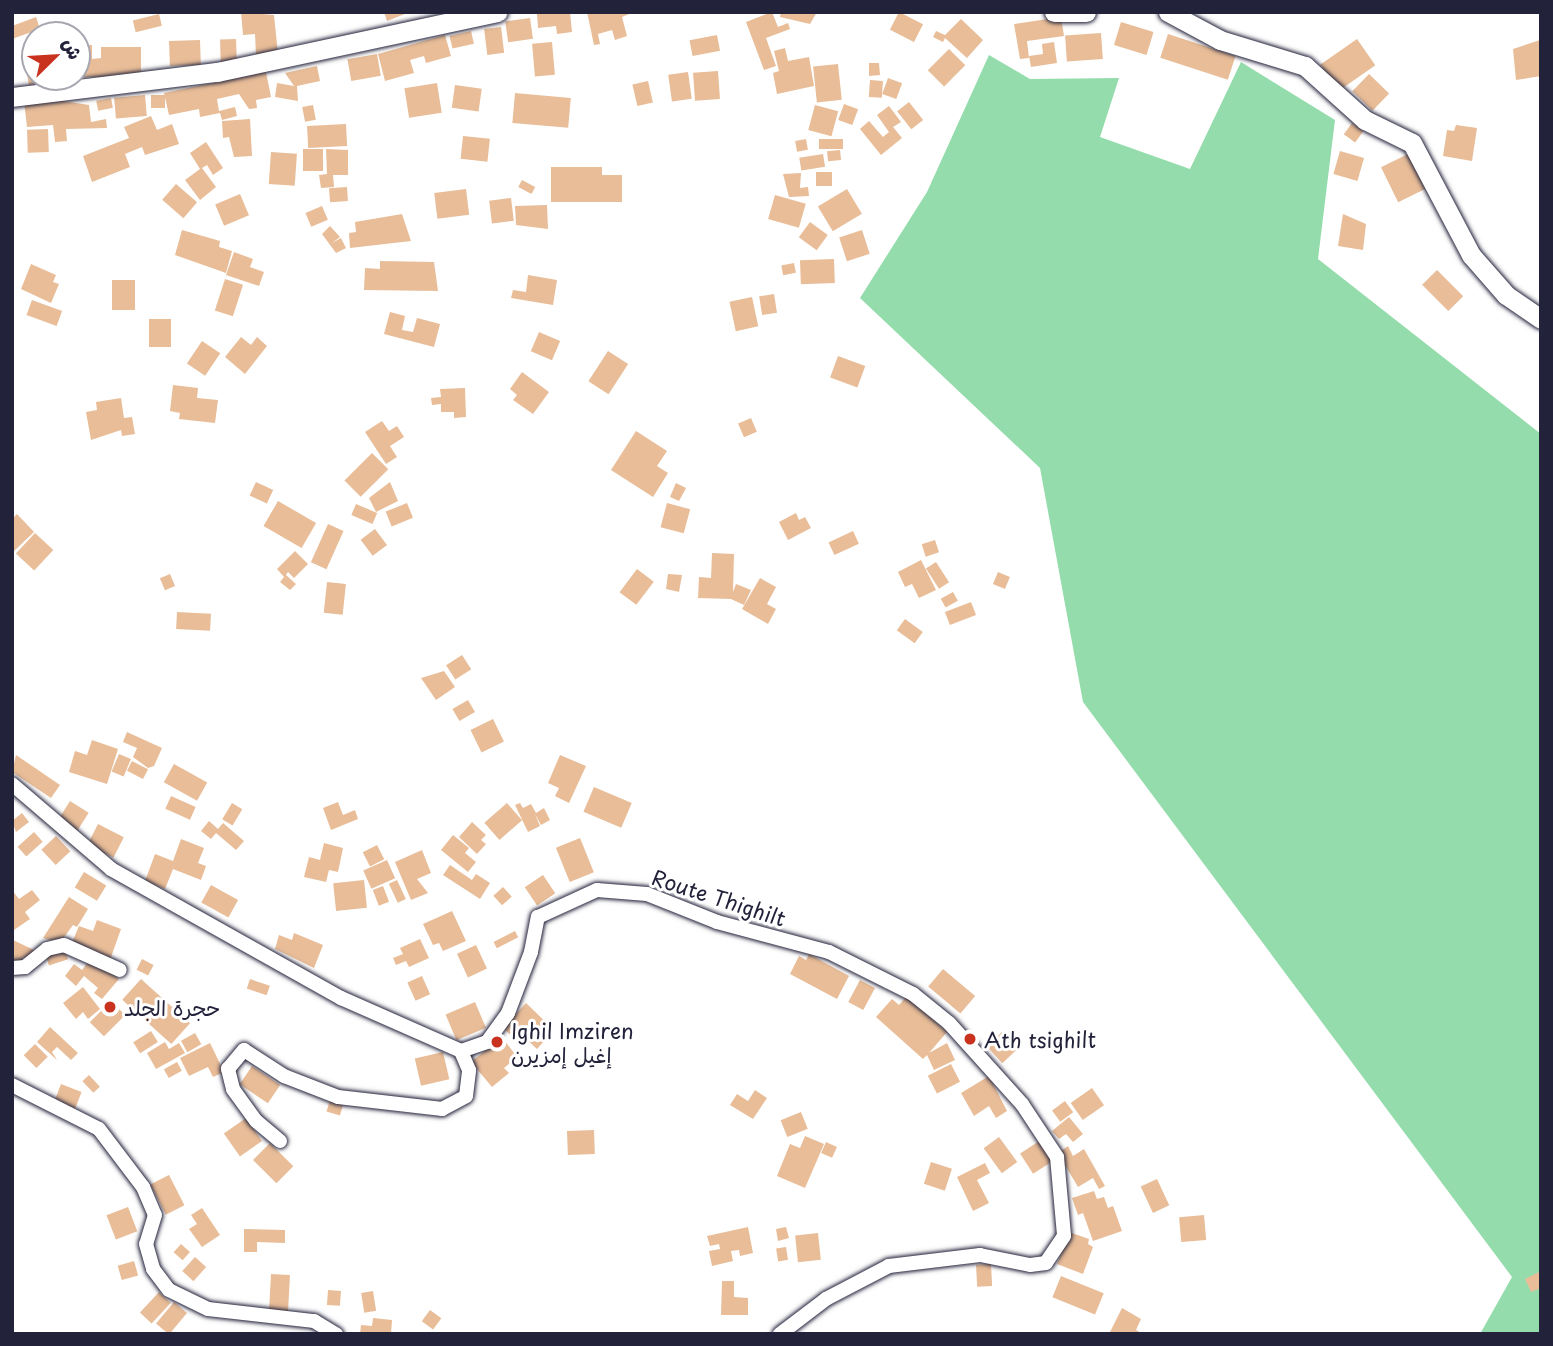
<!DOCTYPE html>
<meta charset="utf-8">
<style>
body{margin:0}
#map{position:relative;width:1553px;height:1346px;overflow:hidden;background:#fff;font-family:"Playpen Sans","Playpen Sans Arabic",sans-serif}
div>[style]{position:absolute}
.green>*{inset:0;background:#94dcab}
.building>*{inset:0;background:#e8bd98;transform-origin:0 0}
.roads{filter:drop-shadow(0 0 2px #22223b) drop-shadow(0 0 2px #22223b)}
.street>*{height:14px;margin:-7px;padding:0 7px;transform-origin:7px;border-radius:7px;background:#fff}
.secondary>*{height:19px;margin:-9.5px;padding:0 9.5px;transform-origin:9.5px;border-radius:9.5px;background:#fff}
.dots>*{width:19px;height:19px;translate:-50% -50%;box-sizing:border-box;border:4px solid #fff;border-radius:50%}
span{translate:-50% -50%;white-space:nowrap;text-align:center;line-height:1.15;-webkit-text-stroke:6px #fff;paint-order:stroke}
.street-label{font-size:21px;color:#22223b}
.poi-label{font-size:21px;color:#22223b}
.left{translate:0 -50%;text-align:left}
.frame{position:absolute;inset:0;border:14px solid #22223b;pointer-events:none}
.north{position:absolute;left:21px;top:21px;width:70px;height:70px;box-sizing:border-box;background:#fff;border:2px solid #a7a7b1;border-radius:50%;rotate:66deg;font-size:19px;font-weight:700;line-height:28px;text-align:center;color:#22223b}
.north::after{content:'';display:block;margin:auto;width:24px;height:32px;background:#c8321e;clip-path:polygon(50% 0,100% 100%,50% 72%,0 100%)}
</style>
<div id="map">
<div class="green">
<div style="clip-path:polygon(989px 55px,1030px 79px,1119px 78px,1100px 137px,1190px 169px,1241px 62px,1335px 120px,1318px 259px,1541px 434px,1541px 1334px,1480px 1334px,1512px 1277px,1083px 702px,1040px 468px,860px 298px,927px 192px)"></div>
</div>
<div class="building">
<div style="clip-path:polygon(241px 12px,274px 15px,278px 54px,256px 56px,255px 34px,243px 35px)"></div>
<div style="clip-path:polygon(384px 12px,410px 12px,387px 21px)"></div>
<div style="clip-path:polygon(570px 12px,572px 32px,557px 34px,556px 26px,538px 28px,537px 14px)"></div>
<div style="clip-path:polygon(587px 12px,634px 12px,622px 17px,627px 36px,615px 40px,612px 30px,598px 34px,600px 44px,594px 45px)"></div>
<div style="clip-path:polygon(772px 12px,778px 27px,788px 23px,790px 29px,766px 38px,776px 66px,764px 70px,746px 22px)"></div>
<div style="clip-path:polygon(781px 12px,817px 12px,810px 24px,780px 17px)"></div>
<div style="left:899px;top:12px;width:27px;height:20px;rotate:27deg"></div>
<div style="left:159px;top:14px;width:12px;height:27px;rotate:76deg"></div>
<div style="clip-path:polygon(36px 17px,40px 29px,12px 39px,12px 26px)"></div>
<div style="clip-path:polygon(1061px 17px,1064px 36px,1027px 41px,1029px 58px,1020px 59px,1014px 24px)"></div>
<div style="left:530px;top:18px;width:21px;height:25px;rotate:82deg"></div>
<div style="clip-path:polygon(961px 19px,983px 40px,967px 58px,945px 38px,943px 42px,933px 37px,936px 31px,945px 35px)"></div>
<div style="left:1121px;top:22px;width:34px;height:24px;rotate:17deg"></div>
<div style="left:501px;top:27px;width:26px;height:17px;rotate:83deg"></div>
<div style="left:471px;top:31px;width:13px;height:22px;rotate:77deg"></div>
<div style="left:1101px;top:33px;width:26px;height:36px;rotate:86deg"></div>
<div style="left:1168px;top:34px;width:71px;height:25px;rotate:18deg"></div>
<div style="clip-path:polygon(445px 35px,451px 56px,426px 63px,424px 56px,410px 60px,414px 73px,385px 81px,378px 54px)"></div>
<div style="left:717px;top:35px;width:16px;height:28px;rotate:79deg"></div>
<div style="left:236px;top:39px;width:23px;height:16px;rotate:88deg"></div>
<div style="left:1357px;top:39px;width:32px;height:45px;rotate:55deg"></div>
<div style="left:200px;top:40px;width:25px;height:31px;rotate:88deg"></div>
<div style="clip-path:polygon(1540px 40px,1541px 76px,1516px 80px,1513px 49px)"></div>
<div style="left:552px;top:42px;width:33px;height:20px;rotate:85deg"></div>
<div style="clip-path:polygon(1054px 42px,1057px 63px,1031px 67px,1029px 56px,1043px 54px,1042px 44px)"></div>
<div style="clip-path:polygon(78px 45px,92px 45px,92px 59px,101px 58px,101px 47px,141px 47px,141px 77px,78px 77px)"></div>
<div style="clip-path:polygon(785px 48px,788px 61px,809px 57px,814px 86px,777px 94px,773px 73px,779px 71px,774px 51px)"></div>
<div style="left:949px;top:49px;width:23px;height:30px;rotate:45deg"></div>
<div style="left:377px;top:54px;width:22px;height:30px;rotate:80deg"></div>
<div style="clip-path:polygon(35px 62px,35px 77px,43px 77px,44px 82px,29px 85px,25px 64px)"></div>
<div style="clip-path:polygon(869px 63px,879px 63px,880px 75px,869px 76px)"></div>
<div style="left:838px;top:64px;width:36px;height:25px;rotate:84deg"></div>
<div style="clip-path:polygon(317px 66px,320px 81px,297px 86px,298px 101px,275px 97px,277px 83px,294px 86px,285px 73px)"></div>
<div style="left:718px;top:71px;width:28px;height:25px;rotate:86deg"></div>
<div style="clip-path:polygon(266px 72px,271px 97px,256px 100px,257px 108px,249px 109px,239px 94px,217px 99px,219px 111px,235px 107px,237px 116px,222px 120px,220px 113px,200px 117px,199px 109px,169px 115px,164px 93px)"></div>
<div style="left:688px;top:72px;width:27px;height:20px;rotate:82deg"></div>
<div style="left:1369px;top:74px;width:28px;height:24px;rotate:44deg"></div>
<div style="left:888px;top:78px;width:15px;height:17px;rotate:20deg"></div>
<div style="left:870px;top:80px;width:13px;height:17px;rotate:4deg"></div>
<div style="left:648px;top:81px;width:22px;height:16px;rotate:77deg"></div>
<div style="left:437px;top:83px;width:30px;height:33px;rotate:81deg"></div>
<div style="left:455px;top:85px;width:27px;height:23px;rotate:8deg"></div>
<div style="left:515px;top:93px;width:56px;height:30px;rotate:5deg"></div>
<div style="left:145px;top:95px;width:21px;height:31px;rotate:85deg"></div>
<div style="left:165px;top:95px;width:13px;height:14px;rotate:90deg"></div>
<div style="left:111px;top:98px;width:10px;height:15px;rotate:79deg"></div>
<div style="clip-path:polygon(50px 99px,89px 105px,91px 122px,106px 119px,107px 128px,66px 129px,67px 141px,55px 142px,53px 125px,27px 127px,24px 101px)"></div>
<div style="left:909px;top:102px;width:23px;height:15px;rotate:52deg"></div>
<div style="left:844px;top:104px;width:15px;height:17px;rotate:20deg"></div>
<div style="left:313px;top:105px;width:15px;height:11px;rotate:79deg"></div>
<div style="left:815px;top:105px;width:24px;height:26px;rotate:15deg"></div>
<div style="clip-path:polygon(889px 106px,901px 122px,893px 127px,902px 138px,881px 155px,860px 129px,869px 121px,883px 137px,889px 132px,877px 115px)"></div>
<div style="clip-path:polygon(151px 116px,157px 130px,172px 124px,179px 144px,145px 155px,142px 147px,125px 154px,130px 167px,92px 182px,83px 156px,129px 138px,124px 127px)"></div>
<div style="clip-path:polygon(250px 119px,252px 156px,234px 157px,229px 137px,223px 138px,222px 121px)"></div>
<div style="left:1352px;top:123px;width:14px;height:14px;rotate:36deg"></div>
<div style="left:346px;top:124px;width:22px;height:39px;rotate:87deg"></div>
<div style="clip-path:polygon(1456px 125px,1477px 128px,1472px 161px,1443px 156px,1447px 130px,1454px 131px)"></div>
<div style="left:48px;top:129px;width:23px;height:21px;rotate:88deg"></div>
<div style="left:463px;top:136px;width:27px;height:23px;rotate:6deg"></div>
<div style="left:806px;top:139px;width:11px;height:11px;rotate:80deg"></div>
<div style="left:843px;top:139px;width:10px;height:24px;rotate:90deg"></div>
<div style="clip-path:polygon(206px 142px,223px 168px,213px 175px,207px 165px,202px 168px,216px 187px,200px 200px,185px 180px,200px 169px,190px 153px)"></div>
<div style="left:323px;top:149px;width:22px;height:20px;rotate:90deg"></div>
<div style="clip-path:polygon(326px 149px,348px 150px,348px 175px,333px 175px,334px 187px,321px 188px,319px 175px,327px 174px)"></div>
<div style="left:840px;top:150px;width:10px;height:13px;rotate:84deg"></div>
<div style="left:1340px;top:151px;width:25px;height:24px;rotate:16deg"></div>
<div style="left:271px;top:152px;width:26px;height:32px;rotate:4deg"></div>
<div style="left:823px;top:154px;width:13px;height:24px;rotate:81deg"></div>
<div style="left:1408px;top:154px;width:39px;height:30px;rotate:64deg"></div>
<div style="clip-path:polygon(551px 167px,602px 167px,602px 175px,622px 175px,622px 202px,551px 202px)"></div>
<div style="left:816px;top:172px;width:16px;height:14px"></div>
<div style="clip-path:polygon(801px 173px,800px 188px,808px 187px,809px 196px,789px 197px,783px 174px)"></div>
<div style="left:522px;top:180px;width:15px;height:8px;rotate:28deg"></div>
<div style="left:176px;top:184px;width:28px;height:21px;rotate:41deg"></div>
<div style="left:347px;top:187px;width:14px;height:18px;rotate:86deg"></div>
<div style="left:466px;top:189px;width:26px;height:32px;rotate:83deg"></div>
<div style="left:847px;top:189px;width:29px;height:34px;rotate:59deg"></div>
<div style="left:240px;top:194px;width:23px;height:27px;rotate:67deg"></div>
<div style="left:775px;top:195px;width:32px;height:25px;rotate:16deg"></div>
<div style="left:511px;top:198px;width:23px;height:22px;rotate:83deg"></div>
<div style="clip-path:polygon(547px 205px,548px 229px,516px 225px,515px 206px)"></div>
<div style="left:322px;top:206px;width:15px;height:18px;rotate:67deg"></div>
<div style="clip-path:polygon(402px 214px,411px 241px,350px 248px,349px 233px,356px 232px,355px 222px)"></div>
<div style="clip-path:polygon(1343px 214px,1366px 224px,1363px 250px,1338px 246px)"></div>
<div style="left:810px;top:222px;width:22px;height:19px;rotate:36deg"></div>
<div style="clip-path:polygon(330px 226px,340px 237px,332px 243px,341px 238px,346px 248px,336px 253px,322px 234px)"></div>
<div style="clip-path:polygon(182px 230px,220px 241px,219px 247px,232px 251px,226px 273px,175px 255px)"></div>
<div style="left:862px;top:230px;width:25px;height:24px;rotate:72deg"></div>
<div style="clip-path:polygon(234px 252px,253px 259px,250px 267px,264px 272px,259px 286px,226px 275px)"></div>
<div style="left:834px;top:259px;width:24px;height:34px;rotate:88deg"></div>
<div style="clip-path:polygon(380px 261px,434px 262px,438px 291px,364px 290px,365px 268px,380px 269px)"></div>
<div style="left:794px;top:263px;width:10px;height:13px;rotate:79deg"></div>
<div style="clip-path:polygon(31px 264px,56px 275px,53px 282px,59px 284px,51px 303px,21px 289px)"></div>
<div style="left:1437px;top:270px;width:37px;height:21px;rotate:45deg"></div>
<div style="clip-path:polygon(528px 275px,557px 280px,553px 305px,511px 298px,513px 290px,526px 292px)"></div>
<div style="left:225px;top:279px;width:19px;height:33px;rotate:18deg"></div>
<div style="left:112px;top:280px;width:23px;height:30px"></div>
<div style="left:774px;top:294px;width:19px;height:15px;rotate:81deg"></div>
<div style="left:752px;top:297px;width:30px;height:23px;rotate:78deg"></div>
<div style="left:32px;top:300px;width:32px;height:16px;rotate:20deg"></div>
<div style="clip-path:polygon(390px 312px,405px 316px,402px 330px,413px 332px,417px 318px,440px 324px,434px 347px,384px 334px)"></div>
<div style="left:149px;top:319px;width:22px;height:28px"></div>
<div style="left:539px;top:332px;width:23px;height:21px;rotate:23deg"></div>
<div style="clip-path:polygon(241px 337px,251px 345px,257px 337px,267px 346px,245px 374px,225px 357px)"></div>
<div style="left:202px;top:341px;width:22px;height:27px;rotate:34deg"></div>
<div style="left:608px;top:351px;width:24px;height:36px;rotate:33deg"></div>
<div style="left:838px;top:356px;width:29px;height:23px;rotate:20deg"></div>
<div style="clip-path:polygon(522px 372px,549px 392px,533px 414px,513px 400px,517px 395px,510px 389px)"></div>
<div style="clip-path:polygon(173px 385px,198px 388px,197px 398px,218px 400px,215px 423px,179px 419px,180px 413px,170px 411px)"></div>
<div style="clip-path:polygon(465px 388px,466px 417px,454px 418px,454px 412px,441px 412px,441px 404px,432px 405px,431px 398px,441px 397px,440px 389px)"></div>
<div style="clip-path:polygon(121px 398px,124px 418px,132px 417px,135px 434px,122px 436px,121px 430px,91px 440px,86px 412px,97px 410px,96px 402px)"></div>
<div style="left:751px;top:418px;width:15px;height:14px;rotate:67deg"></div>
<div style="clip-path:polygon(382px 421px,389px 431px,397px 426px,404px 437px,390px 446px,397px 457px,386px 464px,365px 432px)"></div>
<div style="clip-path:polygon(636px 431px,667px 451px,657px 466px,668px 473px,653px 497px,611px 470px)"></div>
<div style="left:372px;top:453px;width:23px;height:39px;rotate:45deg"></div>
<div style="left:256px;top:482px;width:19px;height:15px;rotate:25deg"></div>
<div style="clip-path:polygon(390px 482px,398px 501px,376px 512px,369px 498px)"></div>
<div style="clip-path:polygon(676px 483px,686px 488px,679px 501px,670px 497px)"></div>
<div style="left:278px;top:501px;width:44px;height:29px;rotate:30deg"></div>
<div style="left:407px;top:503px;width:16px;height:23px;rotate:68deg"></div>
<div style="left:667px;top:503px;width:24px;height:25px;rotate:15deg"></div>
<div style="left:356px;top:504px;width:23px;height:12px;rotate:23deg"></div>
<div style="clip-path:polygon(796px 513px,799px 520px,805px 517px,811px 528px,788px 540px,779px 522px)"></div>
<div style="clip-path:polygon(17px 514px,34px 532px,12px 553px,12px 519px)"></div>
<div style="left:328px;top:524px;width:17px;height:42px;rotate:24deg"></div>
<div style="left:375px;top:529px;width:20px;height:18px;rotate:53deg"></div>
<div style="left:853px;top:531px;width:14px;height:27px;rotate:65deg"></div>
<div style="left:35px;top:533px;width:25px;height:28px;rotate:43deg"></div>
<div style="left:935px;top:540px;width:13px;height:14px;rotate:72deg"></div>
<div style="clip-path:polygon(295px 551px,308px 564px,294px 578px,288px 572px,286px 575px,296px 584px,290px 590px,280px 582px,284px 577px,277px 569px)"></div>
<div style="clip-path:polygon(712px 553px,734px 554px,733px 592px,736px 584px,751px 590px,744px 605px,731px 599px,698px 598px,699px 577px,711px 578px)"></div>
<div style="clip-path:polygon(921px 560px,936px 590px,919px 598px,912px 584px,905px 587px,898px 572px)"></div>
<div style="left:936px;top:562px;width:24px;height:12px;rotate:57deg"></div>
<div style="left:637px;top:569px;width:21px;height:29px;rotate:37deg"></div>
<div style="left:998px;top:572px;width:13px;height:13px;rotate:23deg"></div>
<div style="left:170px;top:574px;width:13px;height:11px;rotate:67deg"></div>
<div style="clip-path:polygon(668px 574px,682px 575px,679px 592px,666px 589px)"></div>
<div style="clip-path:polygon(760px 578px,776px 587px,767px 604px,776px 609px,768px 624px,742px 609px)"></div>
<div style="left:327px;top:582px;width:19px;height:31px;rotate:6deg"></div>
<div style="left:953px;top:592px;width:10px;height:14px;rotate:61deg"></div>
<div style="left:971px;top:602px;width:14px;height:28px;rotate:69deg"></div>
<div style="left:177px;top:612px;width:34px;height:17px;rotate:3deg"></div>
<div style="left:905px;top:619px;width:22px;height:14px;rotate:36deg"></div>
<div style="left:462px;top:655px;width:17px;height:19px;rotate:57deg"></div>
<div style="clip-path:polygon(444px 671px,455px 687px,436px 700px,421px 678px)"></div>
<div style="left:468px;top:700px;width:14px;height:18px;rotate:60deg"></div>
<div style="left:493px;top:719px;width:25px;height:25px;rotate:64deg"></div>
<div style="clip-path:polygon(127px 732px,162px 748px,154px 766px,148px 768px,133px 757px,137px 748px,123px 742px)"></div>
<div style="clip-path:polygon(92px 740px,118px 749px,107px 784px,69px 772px,75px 751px,87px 755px)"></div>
<div style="left:119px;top:754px;width:13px;height:19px;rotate:23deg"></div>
<div style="clip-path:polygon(16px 755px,60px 785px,51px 798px,12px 772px)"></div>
<div style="clip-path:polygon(560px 755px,586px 766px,569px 803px,555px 796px,559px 788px,548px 783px)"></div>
<div style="left:132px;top:761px;width:18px;height:11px;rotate:27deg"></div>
<div style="left:174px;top:764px;width:38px;height:21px;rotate:29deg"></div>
<div style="left:594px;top:787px;width:41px;height:27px;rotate:23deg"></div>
<div style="left:171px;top:796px;width:27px;height:14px;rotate:24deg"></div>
<div style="left:70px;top:801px;width:22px;height:22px;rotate:32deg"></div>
<div style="clip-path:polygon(338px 802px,343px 815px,355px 810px,358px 819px,331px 830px,323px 808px)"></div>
<div style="left:232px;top:803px;width:12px;height:19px;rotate:31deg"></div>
<div style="left:507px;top:803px;width:23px;height:30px;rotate:49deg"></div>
<div style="clip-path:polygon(520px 803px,523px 808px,531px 804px,536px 813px,544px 808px,550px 820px,541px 825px,535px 814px,540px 826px,528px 832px,515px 805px)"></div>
<div style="clip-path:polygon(22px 813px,29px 822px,16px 832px,12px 821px)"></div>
<div style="clip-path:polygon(209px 821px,218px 829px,223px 823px,244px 841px,236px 850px,216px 833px,211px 839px,201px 831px)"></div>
<div style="clip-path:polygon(472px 822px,486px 835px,481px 840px,486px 844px,477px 854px,459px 837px)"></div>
<div style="left:98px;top:824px;width:29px;height:23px;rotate:27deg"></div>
<div style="left:34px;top:832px;width:13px;height:22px;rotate:48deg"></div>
<div style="clip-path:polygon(453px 835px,469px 848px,465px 853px,476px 862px,468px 872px,441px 850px)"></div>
<div style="left:56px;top:836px;width:21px;height:20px;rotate:47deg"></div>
<div style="left:580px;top:838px;width:37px;height:26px;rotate:68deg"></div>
<div style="clip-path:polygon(181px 839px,204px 848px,198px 863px,206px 866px,201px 880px,173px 869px,165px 889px,145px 881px,155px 854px,173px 861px)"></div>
<div style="clip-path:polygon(324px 843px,343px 848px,338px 872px,329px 870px,326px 882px,304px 877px,309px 857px,320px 860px)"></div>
<div style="left:377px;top:845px;width:16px;height:16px;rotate:63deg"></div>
<div style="clip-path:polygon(422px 850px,431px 873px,417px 879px,428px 893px,411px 900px,395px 862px)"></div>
<div style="left:387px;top:860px;width:20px;height:26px;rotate:66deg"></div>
<div style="clip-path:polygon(450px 865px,472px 880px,476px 874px,490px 883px,480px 899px,443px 875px)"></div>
<div style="left:84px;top:872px;width:26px;height:18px;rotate:31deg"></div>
<div style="left:543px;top:875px;width:22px;height:22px;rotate:56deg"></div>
<div style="left:364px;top:880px;width:28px;height:31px;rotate:84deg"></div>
<div style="left:397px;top:880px;width:21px;height:9px;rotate:65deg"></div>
<div style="left:211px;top:885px;width:31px;height:20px;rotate:29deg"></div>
<div style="left:383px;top:886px;width:17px;height:11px;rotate:69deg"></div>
<div style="left:503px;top:887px;width:13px;height:13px;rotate:48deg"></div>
<div style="clip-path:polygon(12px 890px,19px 899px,32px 890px,40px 900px,25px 912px,30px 919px,14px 930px)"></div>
<div style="clip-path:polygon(69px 897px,88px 909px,77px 927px,73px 925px,60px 943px,43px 938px)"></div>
<div style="clip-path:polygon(452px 911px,466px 941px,443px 951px,439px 943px,433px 945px,423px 924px)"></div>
<div style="clip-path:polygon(97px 920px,121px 929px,110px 960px,71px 945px,79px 926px,93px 931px)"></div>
<div style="left:515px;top:931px;width:7px;height:24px;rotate:63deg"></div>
<div style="clip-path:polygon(294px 933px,323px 945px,314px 968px,275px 949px,279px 935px,292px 940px)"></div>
<div style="clip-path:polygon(420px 939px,429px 958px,409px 967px,406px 961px,396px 965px,393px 958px,403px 954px,400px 948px)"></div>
<div style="clip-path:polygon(13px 940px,36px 951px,31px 961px,23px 957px,19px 967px,12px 964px)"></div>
<div style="left:476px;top:945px;width:26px;height:21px;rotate:65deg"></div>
<div style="left:64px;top:947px;width:13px;height:20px;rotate:72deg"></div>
<div style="clip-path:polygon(809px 954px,849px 976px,837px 999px,790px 974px,799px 956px,806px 960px)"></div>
<div style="clip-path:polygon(92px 957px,119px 979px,102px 999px,94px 993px,98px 988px,84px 976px,76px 986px,65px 976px,74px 964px,82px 970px)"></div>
<div style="left:142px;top:959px;width:13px;height:12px;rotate:27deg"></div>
<div style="left:943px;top:969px;width:42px;height:23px;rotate:40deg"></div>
<div style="left:422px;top:976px;width:20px;height:16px;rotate:66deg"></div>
<div style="left:141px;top:979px;width:66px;height:28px;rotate:42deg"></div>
<div style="left:250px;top:979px;width:21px;height:10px;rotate:19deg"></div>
<div style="left:860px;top:980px;width:17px;height:25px;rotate:28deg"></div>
<div style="clip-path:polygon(83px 987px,100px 1009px,88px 1019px,83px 1012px,76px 1019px,63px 1003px)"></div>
<div style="clip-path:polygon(907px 996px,947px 1032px,929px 1053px,947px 1043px,955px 1060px,934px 1070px,927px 1055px,923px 1059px,876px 1017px,892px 999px,899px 1005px)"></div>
<div style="left:111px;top:1001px;width:20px;height:30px;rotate:45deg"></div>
<div style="left:475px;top:1002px;width:28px;height:32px;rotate:67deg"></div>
<div style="clip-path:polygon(526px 1003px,554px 1030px,537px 1049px,522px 1035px,517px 1041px,503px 1028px)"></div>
<div style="clip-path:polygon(50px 1027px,78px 1053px,71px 1060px,57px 1047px,52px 1052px,57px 1060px,37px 1042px)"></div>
<div style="left:151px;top:1031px;width:13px;height:21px;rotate:58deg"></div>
<div style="left:1002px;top:1032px;width:23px;height:21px;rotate:47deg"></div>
<div style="left:195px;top:1033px;width:13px;height:16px;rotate:61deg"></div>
<div style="clip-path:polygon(502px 1037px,517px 1057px,504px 1068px,509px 1073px,492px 1087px,471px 1062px)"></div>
<div style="clip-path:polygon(165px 1042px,169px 1049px,179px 1043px,185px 1053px,156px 1069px,147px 1053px)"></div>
<div style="clip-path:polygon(210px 1043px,224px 1072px,213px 1077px,208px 1067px,189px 1076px,180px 1058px)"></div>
<div style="left:35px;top:1044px;width:18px;height:16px;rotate:45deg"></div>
<div style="left:443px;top:1052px;width:28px;height:29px;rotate:77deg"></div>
<div style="left:177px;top:1062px;width:10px;height:15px;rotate:61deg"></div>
<div style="left:951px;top:1064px;width:20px;height:26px;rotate:63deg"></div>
<div style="left:252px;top:1066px;width:34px;height:22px;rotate:34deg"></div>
<div style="left:89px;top:1075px;width:16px;height:9px;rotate:47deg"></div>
<div style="clip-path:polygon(989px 1076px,1007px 1111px,996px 1118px,989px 1106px,974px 1116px,961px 1093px)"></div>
<div style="left:61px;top:1084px;width:22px;height:18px;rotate:21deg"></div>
<div style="left:1092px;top:1088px;width:21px;height:26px;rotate:55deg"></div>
<div style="clip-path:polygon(755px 1090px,767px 1098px,753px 1119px,730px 1105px,737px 1094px,748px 1101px)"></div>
<div style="left:330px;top:1100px;width:14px;height:12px;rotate:17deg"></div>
<div style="left:1065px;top:1101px;width:14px;height:16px;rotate:54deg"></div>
<div style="left:801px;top:1112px;width:18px;height:22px;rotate:68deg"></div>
<div style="clip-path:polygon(1069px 1117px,1083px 1134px,1073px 1142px,1066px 1134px,1059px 1139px,1052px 1131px)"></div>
<div style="left:246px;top:1118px;width:28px;height:27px;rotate:55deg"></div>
<div style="left:594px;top:1130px;width:24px;height:27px;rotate:88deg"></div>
<div style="clip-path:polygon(805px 1136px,824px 1144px,805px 1188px,777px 1176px,790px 1144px,800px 1148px)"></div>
<div style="left:999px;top:1137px;width:31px;height:19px;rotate:54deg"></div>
<div style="left:1041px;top:1140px;width:24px;height:25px;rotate:57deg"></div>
<div style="left:826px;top:1142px;width:12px;height:12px;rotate:24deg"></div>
<div style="left:270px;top:1143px;width:33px;height:24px;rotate:45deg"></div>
<div style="clip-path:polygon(1068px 1146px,1073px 1156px,1084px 1149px,1105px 1186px,1099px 1189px,1093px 1178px,1078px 1187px,1058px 1153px)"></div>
<div style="left:931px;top:1162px;width:22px;height:23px;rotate:18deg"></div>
<div style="clip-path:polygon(985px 1163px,990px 1173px,977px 1180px,989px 1203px,973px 1211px,957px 1177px)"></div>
<div style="left:169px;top:1175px;width:34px;height:21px;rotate:63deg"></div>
<div style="left:1157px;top:1179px;width:29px;height:18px;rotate:65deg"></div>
<div style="clip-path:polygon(1094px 1191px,1097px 1199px,1104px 1197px,1108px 1208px,1113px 1206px,1122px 1231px,1093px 1241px,1083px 1213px,1078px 1215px,1072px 1198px)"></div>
<div style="left:128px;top:1207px;width:26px;height:23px;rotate:69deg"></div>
<div style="clip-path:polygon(202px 1208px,220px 1235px,202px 1247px,189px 1229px,197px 1224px,191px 1215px)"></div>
<div style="left:1204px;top:1215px;width:25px;height:25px;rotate:85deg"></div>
<div style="clip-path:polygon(748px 1227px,753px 1253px,740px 1256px,739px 1250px,731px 1251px,733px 1261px,712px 1266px,709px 1251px,720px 1249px,719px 1244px,710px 1246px,707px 1236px)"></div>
<div style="clip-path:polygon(786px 1227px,789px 1238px,778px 1241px,776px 1229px)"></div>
<div style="clip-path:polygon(244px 1229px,285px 1230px,285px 1243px,257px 1242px,257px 1252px,244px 1252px)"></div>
<div style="clip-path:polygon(1069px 1232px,1089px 1239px,1088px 1244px,1093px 1247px,1083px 1274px,1057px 1264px)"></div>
<div style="left:818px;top:1233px;width:27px;height:23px;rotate:84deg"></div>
<div style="left:181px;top:1244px;width:12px;height:11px;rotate:42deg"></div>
<div style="left:786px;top:1247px;width:13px;height:10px;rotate:81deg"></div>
<div style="left:195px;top:1257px;width:15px;height:19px;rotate:42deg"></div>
<div style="left:134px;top:1261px;width:15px;height:17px;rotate:74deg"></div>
<div style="left:991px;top:1264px;width:22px;height:15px;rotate:87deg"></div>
<div style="clip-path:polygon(1541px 1271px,1541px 1288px,1531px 1292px,1525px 1279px)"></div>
<div style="left:271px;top:1274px;width:19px;height:38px;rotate:3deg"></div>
<div style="left:1061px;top:1276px;width:46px;height:23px;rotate:22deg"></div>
<div style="clip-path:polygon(722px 1281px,734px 1281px,734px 1297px,748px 1298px,748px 1315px,721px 1315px)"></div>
<div style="left:328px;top:1290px;width:13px;height:15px;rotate:4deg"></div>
<div style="left:373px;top:1291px;width:20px;height:12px;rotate:81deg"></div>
<div style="left:159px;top:1292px;width:16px;height:28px;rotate:43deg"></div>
<div style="left:174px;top:1302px;width:17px;height:28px;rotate:40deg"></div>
<div style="clip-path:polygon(1122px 1308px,1141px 1319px,1136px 1330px,1143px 1334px,1109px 1334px)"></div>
<div style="left:430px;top:1310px;width:14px;height:14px;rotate:36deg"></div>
<div style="clip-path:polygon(373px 1318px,392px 1320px,391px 1334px,360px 1334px,361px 1325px,372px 1326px)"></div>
</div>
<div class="roads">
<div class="street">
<div style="left:12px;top:784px;width:130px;rotate:40.6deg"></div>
<div style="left:111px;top:869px;width:264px;rotate:29.3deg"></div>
<div style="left:341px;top:998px;width:131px;rotate:23.8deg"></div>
<div style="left:461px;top:1051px;width:28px;rotate:-19deg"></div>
<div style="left:487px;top:1042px;width:36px;rotate:-54deg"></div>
<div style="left:508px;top:1013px;width:65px;rotate:-69.3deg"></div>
<div style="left:531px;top:952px;width:36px;rotate:-79deg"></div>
<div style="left:538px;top:917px;width:65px;rotate:-24.6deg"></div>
<div style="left:597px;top:890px;width:50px;rotate:4.6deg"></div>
<div style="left:647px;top:894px;width:75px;rotate:21.8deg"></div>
<div style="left:717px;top:922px;width:116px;rotate:15deg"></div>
<div style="left:829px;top:952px;width:94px;rotate:26.6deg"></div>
<div style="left:913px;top:994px;width:46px;rotate:38.9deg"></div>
<div style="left:949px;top:1023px;width:109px;rotate:48deg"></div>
<div style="left:1022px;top:1104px;width:64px;rotate:56.6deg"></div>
<div style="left:1057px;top:1157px;width:79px;rotate:84.9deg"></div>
<div style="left:1064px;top:1236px;width:32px;rotate:124deg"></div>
<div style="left:1046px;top:1263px;width:16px;rotate:173deg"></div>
<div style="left:1030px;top:1265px;width:51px;rotate:-168.7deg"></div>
<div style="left:980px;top:1255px;width:92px;rotate:173.1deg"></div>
<div style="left:889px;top:1266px;width:71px;rotate:152.4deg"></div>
<div style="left:826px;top:1299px;width:58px;rotate:142.7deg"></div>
<div style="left:12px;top:968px;width:13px;rotate:-4deg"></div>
<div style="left:25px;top:967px;width:28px;rotate:-39deg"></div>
<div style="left:47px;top:949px;width:17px;rotate:-13deg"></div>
<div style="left:64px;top:945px;width:61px;rotate:24.1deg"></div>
<div style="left:12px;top:1085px;width:97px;rotate:26.8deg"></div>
<div style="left:99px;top:1129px;width:73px;rotate:52.8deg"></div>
<div style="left:143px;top:1187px;width:30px;rotate:67deg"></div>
<div style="left:155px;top:1215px;width:30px;rotate:107deg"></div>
<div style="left:146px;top:1244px;width:26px;rotate:74deg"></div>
<div style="left:153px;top:1269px;width:26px;rotate:53deg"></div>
<div style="left:169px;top:1290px;width:43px;rotate:26deg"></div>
<div style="left:208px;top:1309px;width:107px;rotate:6.5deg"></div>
<div style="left:314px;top:1321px;width:26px;rotate:31deg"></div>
<div style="left:280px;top:1141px;width:31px;rotate:-140deg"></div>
<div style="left:256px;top:1121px;width:39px;rotate:-126deg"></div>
<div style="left:233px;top:1089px;width:21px;rotate:-104deg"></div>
<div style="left:228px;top:1069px;width:25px;rotate:-50deg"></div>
<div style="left:244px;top:1050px;width:48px;rotate:33deg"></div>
<div style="left:284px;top:1076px;width:58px;rotate:21.3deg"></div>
<div style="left:338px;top:1097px;width:105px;rotate:6.6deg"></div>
<div style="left:442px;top:1109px;width:27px;rotate:-28deg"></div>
<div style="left:466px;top:1096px;width:26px;rotate:-83deg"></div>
<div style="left:469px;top:1070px;width:21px;rotate:-113deg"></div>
</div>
<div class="secondary">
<div style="left:1054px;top:12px;width:32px"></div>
<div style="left:1168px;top:12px;width:59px;rotate:28.3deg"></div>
<div style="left:1220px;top:40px;width:89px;rotate:17deg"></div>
<div style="left:1305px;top:66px;width:81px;rotate:42deg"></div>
<div style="left:1365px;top:120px;width:52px;rotate:26.1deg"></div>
<div style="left:1412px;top:143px;width:127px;rotate:62.2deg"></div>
<div style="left:1471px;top:255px;width:53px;rotate:48.8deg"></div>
<div style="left:1506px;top:295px;width:42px;rotate:34.4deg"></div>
<div style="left:12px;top:97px;width:207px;rotate:-7deg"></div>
<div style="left:217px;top:72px;width:287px;rotate:-12.1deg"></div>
</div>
</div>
<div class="dots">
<div style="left:110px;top:1007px;background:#c8321e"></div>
<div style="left:970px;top:1039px;background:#c8321e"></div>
<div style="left:497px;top:1042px;background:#c8321e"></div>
</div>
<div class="street-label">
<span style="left:719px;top:897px;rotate:18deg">Route Thighilt</span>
</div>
<div class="poi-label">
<span class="left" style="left:124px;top:1007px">حجرة الجلد</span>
<span class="left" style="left:511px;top:1042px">Ighil Imziren<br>إغيل إمزيرن</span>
<span class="left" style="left:984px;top:1039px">Ath tsighilt</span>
</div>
<div class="frame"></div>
<div class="north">ش</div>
</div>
